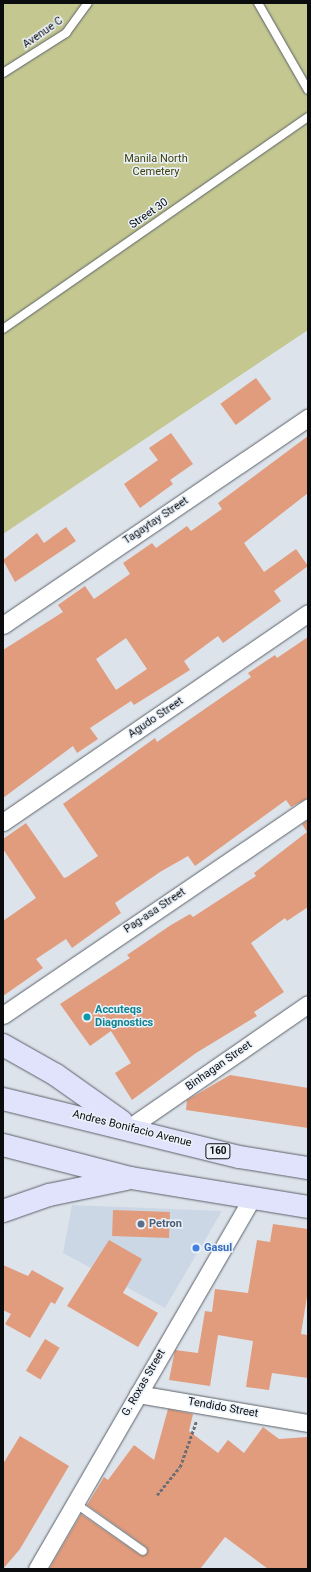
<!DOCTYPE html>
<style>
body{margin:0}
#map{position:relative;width:311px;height:1572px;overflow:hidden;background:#dde3eb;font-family:Roboto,sans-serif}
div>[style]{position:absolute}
.built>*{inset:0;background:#ccd7e6}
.green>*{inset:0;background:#c4c790}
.building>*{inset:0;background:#e09c7c;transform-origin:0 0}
.path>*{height:2.5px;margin-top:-1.25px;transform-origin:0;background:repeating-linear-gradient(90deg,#6b6f73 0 3px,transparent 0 5px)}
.roads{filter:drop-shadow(0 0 1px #5b6168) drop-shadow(0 0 1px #5b6168)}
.service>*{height:8px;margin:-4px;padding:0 4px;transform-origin:4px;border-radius:4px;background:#fff}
.minor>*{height:17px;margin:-8.5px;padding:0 8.5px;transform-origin:8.5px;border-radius:8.5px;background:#fff}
.primary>*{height:22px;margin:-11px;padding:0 11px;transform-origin:11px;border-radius:11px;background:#e1e2fb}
.dots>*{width:11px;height:11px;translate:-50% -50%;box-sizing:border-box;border:2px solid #eaf1f9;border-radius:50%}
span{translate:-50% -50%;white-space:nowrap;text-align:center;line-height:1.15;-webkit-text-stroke:3px #eaf1f9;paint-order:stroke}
.shield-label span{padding:1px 3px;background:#eaf1f9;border:1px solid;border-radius:3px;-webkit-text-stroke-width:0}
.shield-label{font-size:10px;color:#0a0c0e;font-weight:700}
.street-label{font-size:11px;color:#0a0c0e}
.park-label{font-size:11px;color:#3f4007}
.culture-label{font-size:11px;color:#0d838f;font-weight:700}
.left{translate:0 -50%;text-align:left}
.service-label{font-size:11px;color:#4e5e75;font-weight:700}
.shop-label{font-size:11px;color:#366cbe;font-weight:700}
.frame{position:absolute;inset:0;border:4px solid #0a0c0e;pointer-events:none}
</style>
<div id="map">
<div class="built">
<div style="clip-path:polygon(72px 1205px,222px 1211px,165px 1308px,63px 1253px)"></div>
</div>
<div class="green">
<div style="clip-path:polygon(3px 3px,308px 3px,308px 330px,3px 534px)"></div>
</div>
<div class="building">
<div style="left:256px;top:378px;width:26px;height:44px;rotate:54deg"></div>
<div style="clip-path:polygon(171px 433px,193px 464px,170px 480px,173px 484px,140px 508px,124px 484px,158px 460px,149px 448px)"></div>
<div style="clip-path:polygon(evenodd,308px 436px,308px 493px,244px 543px,264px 572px,296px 549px,308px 566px,274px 591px,281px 601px,223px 643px,218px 636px,184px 661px,190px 670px,134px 705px,131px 701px,90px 728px,98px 739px,77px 753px,73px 746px,3px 798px,3px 650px,63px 612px,58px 605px,85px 586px,94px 599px,130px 574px,123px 563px,152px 543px,156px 548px,187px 526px,191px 531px,222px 509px,218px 503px,308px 436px,126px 638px,147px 669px,116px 690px,96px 659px,126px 638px)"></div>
<div style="clip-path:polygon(66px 527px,76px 541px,15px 582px,3px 560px,37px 533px,44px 543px)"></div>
<div style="clip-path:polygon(308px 637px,308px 798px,291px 807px,286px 800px,195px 866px,188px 856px,160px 872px,115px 903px,121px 913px,101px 927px,72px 948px,66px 939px,36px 959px,43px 968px,3px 996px,3px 921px,36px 898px,3px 849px,3px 839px,26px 823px,64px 878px,67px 877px,98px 856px,63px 804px,155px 738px,157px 742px,251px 677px,248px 673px,275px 655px,277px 658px)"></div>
<div style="clip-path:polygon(308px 820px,308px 907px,287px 921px,285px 918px,251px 943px,284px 992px,254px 1012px,257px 1016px,196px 1053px,132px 1100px,115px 1073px,131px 1063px,111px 1031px,90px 1046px,60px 1004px,130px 958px,127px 955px,171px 925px,190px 914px,193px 917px,256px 876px,254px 873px,307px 832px,302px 824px)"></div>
<div style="clip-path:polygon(230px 1075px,308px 1088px,308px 1128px,186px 1110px,187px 1100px)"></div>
<div style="left:113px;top:1210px;width:57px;height:26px;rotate:2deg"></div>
<div style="clip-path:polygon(273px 1224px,308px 1229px,308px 1290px,301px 1334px,308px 1335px,308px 1378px,272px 1373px,269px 1390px,246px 1387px,253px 1341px,218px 1335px,210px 1386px,169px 1380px,175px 1350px,198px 1353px,205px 1311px,212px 1312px,215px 1289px,248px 1293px,257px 1240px,270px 1242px)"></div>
<div style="clip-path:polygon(109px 1240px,142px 1259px,123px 1293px,158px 1313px,138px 1347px,67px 1306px)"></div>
<div style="clip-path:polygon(3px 1265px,28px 1276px,32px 1270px,64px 1288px,55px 1304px,51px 1302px,30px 1338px,5px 1324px,11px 1314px,3px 1310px)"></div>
<div style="left:45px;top:1339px;width:17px;height:37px;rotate:31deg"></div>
<div style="clip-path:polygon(168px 1409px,193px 1414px,189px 1431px,218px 1453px,228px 1440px,244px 1453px,263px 1427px,279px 1439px,307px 1437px,308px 1569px,268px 1569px,225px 1537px,200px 1569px,49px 1569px,81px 1514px,140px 1555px,147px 1554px,146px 1547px,87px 1505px,104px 1477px,108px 1480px,134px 1445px,154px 1460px)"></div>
<div style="clip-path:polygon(20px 1436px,69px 1466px,20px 1549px,3px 1569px,3px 1464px)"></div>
</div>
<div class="path">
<div style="left:157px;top:1495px;width:36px;rotate:-51deg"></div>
<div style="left:180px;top:1467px;width:48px;rotate:-70.4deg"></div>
</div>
<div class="roads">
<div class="service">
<div style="left:258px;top:3px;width:100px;rotate:60.1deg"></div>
<div style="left:3px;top:73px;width:75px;rotate:-32.4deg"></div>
<div style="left:66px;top:33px;width:37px;rotate:-54deg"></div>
<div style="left:3px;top:329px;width:371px;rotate:-34.8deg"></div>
<div style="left:75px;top:1503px;width:83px;rotate:35.2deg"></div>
</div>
<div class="minor">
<div style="left:3px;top:625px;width:369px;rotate:-34.2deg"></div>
<div style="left:3px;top:822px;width:370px;rotate:-34.4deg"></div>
<div style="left:3px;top:1015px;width:369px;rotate:-34.2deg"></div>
<div style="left:130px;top:1127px;width:216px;rotate:-34.6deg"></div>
<div style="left:138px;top:1394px;width:172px;rotate:9.7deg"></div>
<div style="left:37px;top:1569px;width:429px;rotate:-59.9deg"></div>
</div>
<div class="primary">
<div style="left:3px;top:1045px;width:61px;rotate:29.5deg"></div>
<div style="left:56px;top:1075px;width:80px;rotate:35.3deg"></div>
<div style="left:3px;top:1099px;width:243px;rotate:13.8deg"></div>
<div style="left:239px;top:1157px;width:70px;rotate:9.1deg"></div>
<div style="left:3px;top:1145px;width:132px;rotate:14.5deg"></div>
<div style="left:131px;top:1178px;width:179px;rotate:9.3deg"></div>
<div style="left:3px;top:1211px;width:49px;rotate:-19.2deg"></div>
<div style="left:49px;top:1195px;width:79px;rotate:-11.7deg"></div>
</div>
</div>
<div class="dots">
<div style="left:87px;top:1017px;background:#0f9aa8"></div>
<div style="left:141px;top:1224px;background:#5c6f8a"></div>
<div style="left:196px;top:1248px;background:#3f7fe0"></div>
</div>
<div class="shield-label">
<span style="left:218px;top:1151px">160</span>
</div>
<div class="street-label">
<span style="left:43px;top:33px;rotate:-35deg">Avenue C</span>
<span style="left:149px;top:214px;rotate:-35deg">Street 30</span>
<span style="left:156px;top:521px;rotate:-34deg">Tagaytay Street</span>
<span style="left:156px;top:718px;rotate:-34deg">Agudo Street</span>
<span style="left:155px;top:911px;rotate:-34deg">Pag-asa Street</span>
<span style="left:219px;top:1066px;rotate:-35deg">Binhagan Street</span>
<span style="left:132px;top:1129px;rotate:14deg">Andres Bonifacio Avenue</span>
<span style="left:144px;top:1383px;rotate:-60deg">G. Roxas Street</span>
<span style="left:223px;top:1408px;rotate:10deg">Tendido Street</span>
</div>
<div class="park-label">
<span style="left:156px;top:166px">Manila North<br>Cemetery</span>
</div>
<div class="culture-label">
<span class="left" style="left:95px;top:1017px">Accuteqs<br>Diagnostics</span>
</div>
<div class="service-label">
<span class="left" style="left:149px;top:1224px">Petron</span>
</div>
<div class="shop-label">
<span class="left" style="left:204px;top:1248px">Gasul</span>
</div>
<div class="frame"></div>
</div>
